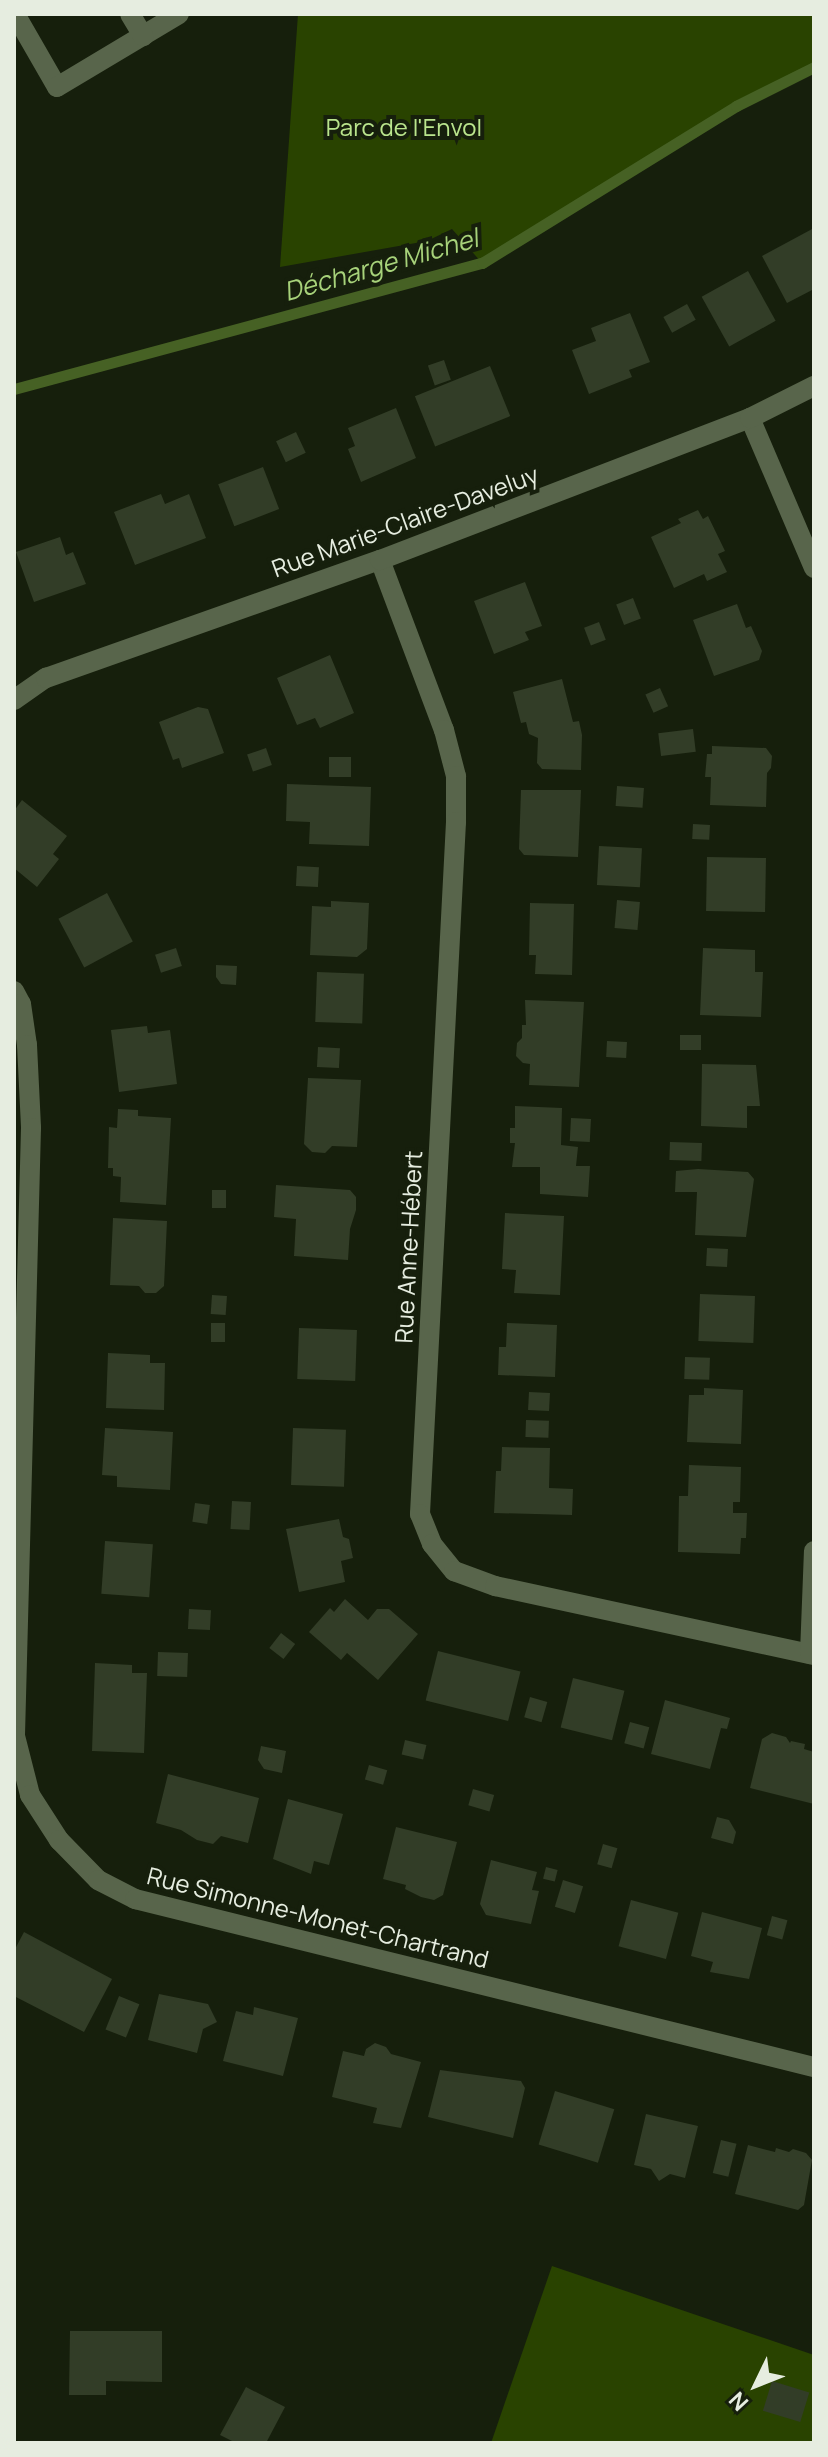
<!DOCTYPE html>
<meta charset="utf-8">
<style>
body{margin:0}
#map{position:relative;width:828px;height:2457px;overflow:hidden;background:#161f0c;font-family:Manrope,sans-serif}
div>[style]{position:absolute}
.green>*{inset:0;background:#294300}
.stream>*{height:11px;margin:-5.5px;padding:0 5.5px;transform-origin:5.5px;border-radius:5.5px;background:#466124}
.building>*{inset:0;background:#323d27;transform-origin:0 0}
.minor>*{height:20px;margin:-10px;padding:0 10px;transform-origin:10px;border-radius:10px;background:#58654b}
span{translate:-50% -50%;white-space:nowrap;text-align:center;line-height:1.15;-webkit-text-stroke:8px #161f0c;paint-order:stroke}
.park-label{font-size:24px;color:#bae58d}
.street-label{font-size:24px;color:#e6ede0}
.water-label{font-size:26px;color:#a7d27a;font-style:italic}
.frame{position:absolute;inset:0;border:16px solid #e6ede0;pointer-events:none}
.north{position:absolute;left:716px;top:2345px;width:80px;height:80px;-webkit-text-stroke:6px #161f0c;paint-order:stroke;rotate:227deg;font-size:22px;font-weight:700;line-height:32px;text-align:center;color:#e6ede0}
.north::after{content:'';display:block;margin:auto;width:28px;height:36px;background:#e6ede0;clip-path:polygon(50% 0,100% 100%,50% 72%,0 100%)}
</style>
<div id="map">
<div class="green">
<div style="clip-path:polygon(298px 14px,814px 14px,814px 67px,694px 128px,482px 263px,452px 229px,427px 241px,280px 267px)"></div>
<div style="clip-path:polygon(552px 2266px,814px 2355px,814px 2443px,491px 2443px)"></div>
</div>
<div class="stream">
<div style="left:14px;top:389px;width:485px;rotate:-15.1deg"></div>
<div style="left:482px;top:263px;width:299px;rotate:-31.7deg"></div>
<div style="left:736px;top:106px;width:87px;rotate:-26.6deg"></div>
</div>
<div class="building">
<div style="clip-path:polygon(814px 228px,814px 289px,787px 303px,762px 256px)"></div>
<div style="left:748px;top:271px;width:57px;height:53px;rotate:61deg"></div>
<div style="left:687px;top:304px;width:18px;height:27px;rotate:61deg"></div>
<div style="clip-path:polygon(630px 313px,650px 362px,629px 370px,632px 377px,589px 394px,572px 350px,596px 341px,591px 328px)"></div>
<div style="left:444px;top:360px;width:21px;height:17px;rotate:71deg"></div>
<div style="left:490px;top:366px;width:54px;height:81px;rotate:68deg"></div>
<div style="clip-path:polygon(396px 408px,416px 458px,361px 482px,348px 449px,355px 446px,348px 428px)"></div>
<div style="left:296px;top:432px;width:23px;height:22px;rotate:65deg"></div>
<div style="left:263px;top:467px;width:45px;height:48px;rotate:69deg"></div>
<div style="clip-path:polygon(161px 494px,165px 504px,189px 494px,206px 538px,135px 565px,114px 512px)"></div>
<div style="clip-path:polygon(698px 510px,703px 519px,708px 516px,725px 551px,718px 554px,727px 572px,707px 581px,704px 574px,674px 588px,651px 537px,681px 523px,678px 519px)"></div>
<div style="clip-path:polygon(60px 537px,66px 555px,73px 552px,86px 584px,34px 602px,16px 552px)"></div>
<div style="clip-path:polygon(525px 582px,542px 626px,525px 632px,529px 640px,494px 654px,474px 601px)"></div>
<div style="left:633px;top:598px;width:22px;height:18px;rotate:69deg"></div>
<div style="clip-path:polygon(737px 604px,746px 628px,751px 626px,762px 651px,759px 660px,714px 676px,693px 620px)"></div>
<div style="left:599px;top:622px;width:19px;height:16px;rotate:69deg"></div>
<div style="clip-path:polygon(330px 655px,354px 713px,320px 728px,315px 718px,297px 725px,277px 678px)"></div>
<div style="clip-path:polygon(562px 679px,573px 722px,579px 721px,582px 735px,581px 770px,542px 769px,537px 763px,538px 738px,529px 734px,526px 722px,521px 723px,513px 692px)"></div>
<div style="left:660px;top:688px;width:20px;height:16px;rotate:66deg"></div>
<div style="clip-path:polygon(198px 707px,208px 709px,224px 753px,182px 768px,179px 758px,173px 760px,159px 722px)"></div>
<div style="left:693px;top:729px;width:23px;height:35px;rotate:83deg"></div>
<div style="clip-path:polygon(712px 746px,766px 748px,772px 756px,771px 768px,767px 773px,766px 807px,710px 805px,711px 777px,705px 777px,707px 754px,712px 754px)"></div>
<div style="left:266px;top:748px;width:18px;height:20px;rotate:71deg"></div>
<div style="left:329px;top:757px;width:22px;height:20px"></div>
<div style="clip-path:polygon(287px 784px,371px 787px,369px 846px,309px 844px,310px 822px,286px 821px)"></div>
<div style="left:617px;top:786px;width:27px;height:20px;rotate:4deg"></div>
<div style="clip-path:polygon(521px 790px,581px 790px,578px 857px,524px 855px,519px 849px)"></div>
<div style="clip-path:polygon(22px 800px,67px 836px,53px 854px,59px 859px,37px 887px,14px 868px,14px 811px)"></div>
<div style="left:693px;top:824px;width:17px;height:15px;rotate:3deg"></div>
<div style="left:599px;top:846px;width:43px;height:39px;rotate:3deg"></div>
<div style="left:707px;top:857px;width:59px;height:54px;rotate:1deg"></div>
<div style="left:297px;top:866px;width:22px;height:20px;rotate:3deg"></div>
<div style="left:107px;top:893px;width:55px;height:55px;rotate:62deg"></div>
<div style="left:617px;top:900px;width:23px;height:28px;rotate:5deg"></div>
<div style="clip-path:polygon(331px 901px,369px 903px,367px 949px,357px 957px,310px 955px,312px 906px,331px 907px)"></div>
<div style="clip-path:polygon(530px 903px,574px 904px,572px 975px,535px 974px,536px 955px,529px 955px)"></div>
<div style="left:176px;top:948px;width:19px;height:22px;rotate:72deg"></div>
<div style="clip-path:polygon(703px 948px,755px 950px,755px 972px,763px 972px,761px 1017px,700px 1015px)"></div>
<div style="clip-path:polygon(216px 965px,237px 966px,236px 985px,221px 984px,216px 977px)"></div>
<div style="left:317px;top:972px;width:47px;height:50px;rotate:2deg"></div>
<div style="clip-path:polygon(525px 1000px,584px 1002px,579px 1087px,529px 1085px,530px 1064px,523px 1063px,516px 1056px,517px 1043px,522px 1038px,522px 1025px,526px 1025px)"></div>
<div style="clip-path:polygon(147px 1026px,148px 1033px,170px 1030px,177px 1084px,119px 1092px,111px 1030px)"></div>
<div style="left:680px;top:1035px;width:21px;height:15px"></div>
<div style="left:607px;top:1041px;width:20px;height:16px;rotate:3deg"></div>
<div style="left:318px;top:1047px;width:22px;height:20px;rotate:3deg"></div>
<div style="clip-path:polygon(702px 1064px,756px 1065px,760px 1106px,747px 1106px,747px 1128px,701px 1126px)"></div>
<div style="clip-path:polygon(308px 1078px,361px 1080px,357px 1147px,332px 1146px,325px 1153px,312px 1152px,304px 1144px)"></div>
<div style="clip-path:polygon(515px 1106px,562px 1108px,561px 1145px,578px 1147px,576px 1166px,590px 1166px,588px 1197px,540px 1194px,540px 1167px,512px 1167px,515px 1143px,510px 1143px,510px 1128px,515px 1128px)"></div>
<div style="clip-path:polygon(118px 1109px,138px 1110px,138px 1116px,171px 1118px,166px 1205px,120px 1202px,121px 1177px,113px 1176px,113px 1168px,108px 1168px,109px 1127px,117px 1128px)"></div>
<div style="left:571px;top:1118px;width:20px;height:23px;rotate:3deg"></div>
<div style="left:670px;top:1142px;width:32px;height:18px;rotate:2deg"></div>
<div style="clip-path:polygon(698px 1169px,748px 1172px,754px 1179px,746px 1237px,695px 1235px,697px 1192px,675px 1192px,676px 1171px)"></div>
<div style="clip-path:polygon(276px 1185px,350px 1190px,356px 1197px,356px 1210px,350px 1229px,348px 1260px,294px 1256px,296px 1219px,274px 1217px)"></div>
<div style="left:212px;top:1190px;width:14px;height:18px"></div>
<div style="clip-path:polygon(505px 1213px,564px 1216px,560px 1295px,514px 1293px,516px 1270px,502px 1269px)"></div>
<div style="clip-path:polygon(113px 1218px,167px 1221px,164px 1286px,156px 1293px,145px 1293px,139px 1286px,110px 1285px)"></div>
<div style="left:707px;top:1248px;width:21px;height:18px;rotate:3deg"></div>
<div style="left:700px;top:1294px;width:55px;height:47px;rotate:2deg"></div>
<div style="left:212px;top:1295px;width:15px;height:19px;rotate:4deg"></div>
<div style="left:211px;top:1323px;width:14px;height:19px"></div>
<div style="clip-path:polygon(507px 1323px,557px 1325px,555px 1377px,498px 1375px,499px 1347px,506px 1347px)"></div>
<div style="left:299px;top:1328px;width:58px;height:51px;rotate:2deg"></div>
<div style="clip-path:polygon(108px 1353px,150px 1355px,150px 1363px,165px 1363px,164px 1410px,106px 1408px)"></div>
<div style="left:685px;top:1357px;width:25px;height:22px;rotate:2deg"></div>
<div style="clip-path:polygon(704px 1388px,743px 1390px,741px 1444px,687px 1442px,689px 1395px,704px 1395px)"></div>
<div style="left:529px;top:1392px;width:21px;height:18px;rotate:3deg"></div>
<div style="left:526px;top:1420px;width:23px;height:17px;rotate:2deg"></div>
<div style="clip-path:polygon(105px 1428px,173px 1432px,170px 1490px,117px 1487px,117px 1476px,102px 1475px)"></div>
<div style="left:293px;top:1428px;width:53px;height:57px;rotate:2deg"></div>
<div style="clip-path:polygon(502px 1447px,550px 1448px,549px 1488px,573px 1489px,572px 1515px,494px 1513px,496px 1471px,501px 1471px)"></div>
<div style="clip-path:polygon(689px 1465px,741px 1467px,740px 1502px,733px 1502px,733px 1513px,747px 1513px,746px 1538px,741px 1538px,740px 1554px,678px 1552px,679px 1496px,688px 1496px)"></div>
<div style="left:232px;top:1501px;width:19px;height:28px;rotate:3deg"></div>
<div style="left:195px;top:1503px;width:15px;height:19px;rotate:8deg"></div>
<div style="clip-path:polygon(339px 1519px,343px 1537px,349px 1539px,353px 1558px,341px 1561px,345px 1582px,299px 1592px,286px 1529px)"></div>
<div style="left:105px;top:1541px;width:48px;height:53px;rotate:4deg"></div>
<div style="clip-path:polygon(345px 1599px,368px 1620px,377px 1609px,389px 1609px,418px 1634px,378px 1680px,347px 1653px,341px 1660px,309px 1632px,330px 1608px,334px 1612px)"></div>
<div style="left:189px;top:1609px;width:22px;height:20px;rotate:3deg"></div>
<div style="left:281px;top:1633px;width:18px;height:19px;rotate:38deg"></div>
<div style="left:438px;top:1651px;width:85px;height:51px;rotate:14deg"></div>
<div style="left:158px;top:1652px;width:30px;height:24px;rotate:2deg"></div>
<div style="clip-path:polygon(95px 1663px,132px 1665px,132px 1673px,147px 1673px,144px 1753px,92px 1751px)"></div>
<div style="left:573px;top:1678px;width:53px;height:51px;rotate:14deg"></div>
<div style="left:530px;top:1697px;width:18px;height:21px;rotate:16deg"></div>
<div style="clip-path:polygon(665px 1700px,730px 1718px,727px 1729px,721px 1728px,710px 1769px,651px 1754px)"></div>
<div style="left:630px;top:1722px;width:20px;height:22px;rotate:15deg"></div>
<div style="clip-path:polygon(772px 1733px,786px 1737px,790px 1743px,791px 1741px,805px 1744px,804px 1749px,814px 1752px,814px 1804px,750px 1788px,762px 1739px)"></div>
<div style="left:405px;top:1740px;width:22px;height:15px;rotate:13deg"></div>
<div style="clip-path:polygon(261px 1746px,286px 1751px,282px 1773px,264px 1769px,258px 1760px)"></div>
<div style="left:369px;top:1765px;width:19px;height:15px;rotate:16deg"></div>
<div style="clip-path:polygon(168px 1774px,259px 1798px,248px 1843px,221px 1836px,213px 1844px,197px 1840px,181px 1830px,156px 1823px)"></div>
<div style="left:473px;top:1789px;width:22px;height:17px;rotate:16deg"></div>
<div style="clip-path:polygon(288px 1799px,343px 1814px,329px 1865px,314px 1861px,311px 1874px,273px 1859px)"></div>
<div style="clip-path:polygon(717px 1817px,729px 1820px,736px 1832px,733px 1844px,711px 1838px)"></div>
<div style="clip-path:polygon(396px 1827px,457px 1842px,443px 1895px,434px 1900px,421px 1897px,405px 1889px,406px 1885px,383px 1879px)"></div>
<div style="left:603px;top:1844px;width:15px;height:21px;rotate:16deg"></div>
<div style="clip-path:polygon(491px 1860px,537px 1872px,532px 1890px,539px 1891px,531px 1924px,486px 1915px,480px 1904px)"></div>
<div style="left:546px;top:1867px;width:12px;height:12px;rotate:14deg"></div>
<div style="left:563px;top:1880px;width:21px;height:28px;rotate:17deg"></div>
<div style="left:631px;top:1900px;width:49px;height:48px;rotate:15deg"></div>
<div style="clip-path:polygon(702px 1912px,762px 1928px,749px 1979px,710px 1972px,713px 1962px,691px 1956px)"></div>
<div style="left:772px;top:1916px;width:16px;height:20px;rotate:15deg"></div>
<div style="clip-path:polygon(24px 1932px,112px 1979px,84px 2032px,14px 1996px,14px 1951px)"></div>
<div style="clip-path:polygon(159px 1994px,208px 2004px,217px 2022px,203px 2029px,197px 2053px,148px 2040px)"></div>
<div style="left:119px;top:1996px;width:22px;height:36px;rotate:22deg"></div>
<div style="clip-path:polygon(254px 2007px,298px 2018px,283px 2076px,223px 2061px,236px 2011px,253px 2015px)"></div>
<div style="clip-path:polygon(375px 2043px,386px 2047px,391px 2054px,421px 2062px,401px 2128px,373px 2123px,377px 2108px,332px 2097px,343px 2051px,364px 2056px,366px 2049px)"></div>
<div style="clip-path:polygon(440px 2070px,521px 2081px,525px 2088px,513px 2138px,428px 2117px)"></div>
<div style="left:555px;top:2091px;width:62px;height:56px;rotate:17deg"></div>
<div style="clip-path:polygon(646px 2114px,698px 2126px,685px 2178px,670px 2174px,659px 2181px,651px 2169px,634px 2165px)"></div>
<div style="left:721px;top:2140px;width:16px;height:34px;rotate:14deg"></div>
<div style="clip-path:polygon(748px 2145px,775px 2152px,776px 2148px,789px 2152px,793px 2149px,806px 2153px,812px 2160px,804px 2205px,798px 2210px,735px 2194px)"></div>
<div style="clip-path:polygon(70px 2331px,162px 2331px,162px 2382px,106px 2381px,106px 2395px,69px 2395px)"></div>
<div style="left:772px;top:2381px;width:39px;height:31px;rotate:17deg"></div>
<div style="clip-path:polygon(246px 2387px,285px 2407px,266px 2443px,236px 2443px,220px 2435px)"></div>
</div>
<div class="minor">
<div style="left:15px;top:14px;width:84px;rotate:60.1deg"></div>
<div style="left:57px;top:87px;width:142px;rotate:-30.9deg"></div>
<div style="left:130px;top:14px;width:26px;rotate:59deg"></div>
<div style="left:750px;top:418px;width:163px;rotate:66.9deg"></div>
<div style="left:380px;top:560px;width:182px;rotate:69.4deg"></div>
<div style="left:444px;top:730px;width:48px;rotate:75.4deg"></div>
<div style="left:456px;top:776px;width:46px;rotate:90deg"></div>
<div style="left:456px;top:822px;width:693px;rotate:92.98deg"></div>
<div style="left:420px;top:1514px;width:32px;rotate:68deg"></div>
<div style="left:432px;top:1544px;width:35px;rotate:51deg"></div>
<div style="left:454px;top:1571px;width:44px;rotate:20.1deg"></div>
<div style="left:495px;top:1586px;width:326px;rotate:12.2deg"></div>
<div style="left:14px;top:700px;width:39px;rotate:-35deg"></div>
<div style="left:46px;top:678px;width:354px;rotate:-19.5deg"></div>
<div style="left:380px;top:560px;width:396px;rotate:-21deg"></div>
<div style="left:750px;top:418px;width:72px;rotate:-26.6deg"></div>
<div style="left:14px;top:991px;width:15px;rotate:62deg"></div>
<div style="left:21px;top:1004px;width:41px;rotate:81.7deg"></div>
<div style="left:27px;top:1045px;width:83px;rotate:87.2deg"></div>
<div style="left:31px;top:1128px;width:608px;rotate:91.51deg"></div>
<div style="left:15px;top:1736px;width:61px;rotate:75.7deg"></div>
<div style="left:30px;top:1795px;width:54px;rotate:57.2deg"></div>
<div style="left:59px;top:1840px;width:56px;rotate:45.7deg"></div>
<div style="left:98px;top:1880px;width:42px;rotate:27.2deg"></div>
<div style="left:135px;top:1899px;width:699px;rotate:13.9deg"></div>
<div style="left:810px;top:1654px;width:103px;rotate:-87.8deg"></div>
</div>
<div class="park-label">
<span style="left:404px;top:127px">Parc de l'Envol</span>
</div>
<div class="street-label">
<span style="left:405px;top:521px;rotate:-20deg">Rue Marie-Claire-Daveluy</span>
<span style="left:408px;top:1247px;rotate:-87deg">Rue Anne-Hébert</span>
<span style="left:318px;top:1917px;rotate:14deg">Rue Simonne-Monet-Chartrand</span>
</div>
<div class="water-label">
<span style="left:381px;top:265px;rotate:-16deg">Décharge Michel</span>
</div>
<div class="frame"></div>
<div class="north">N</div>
</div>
